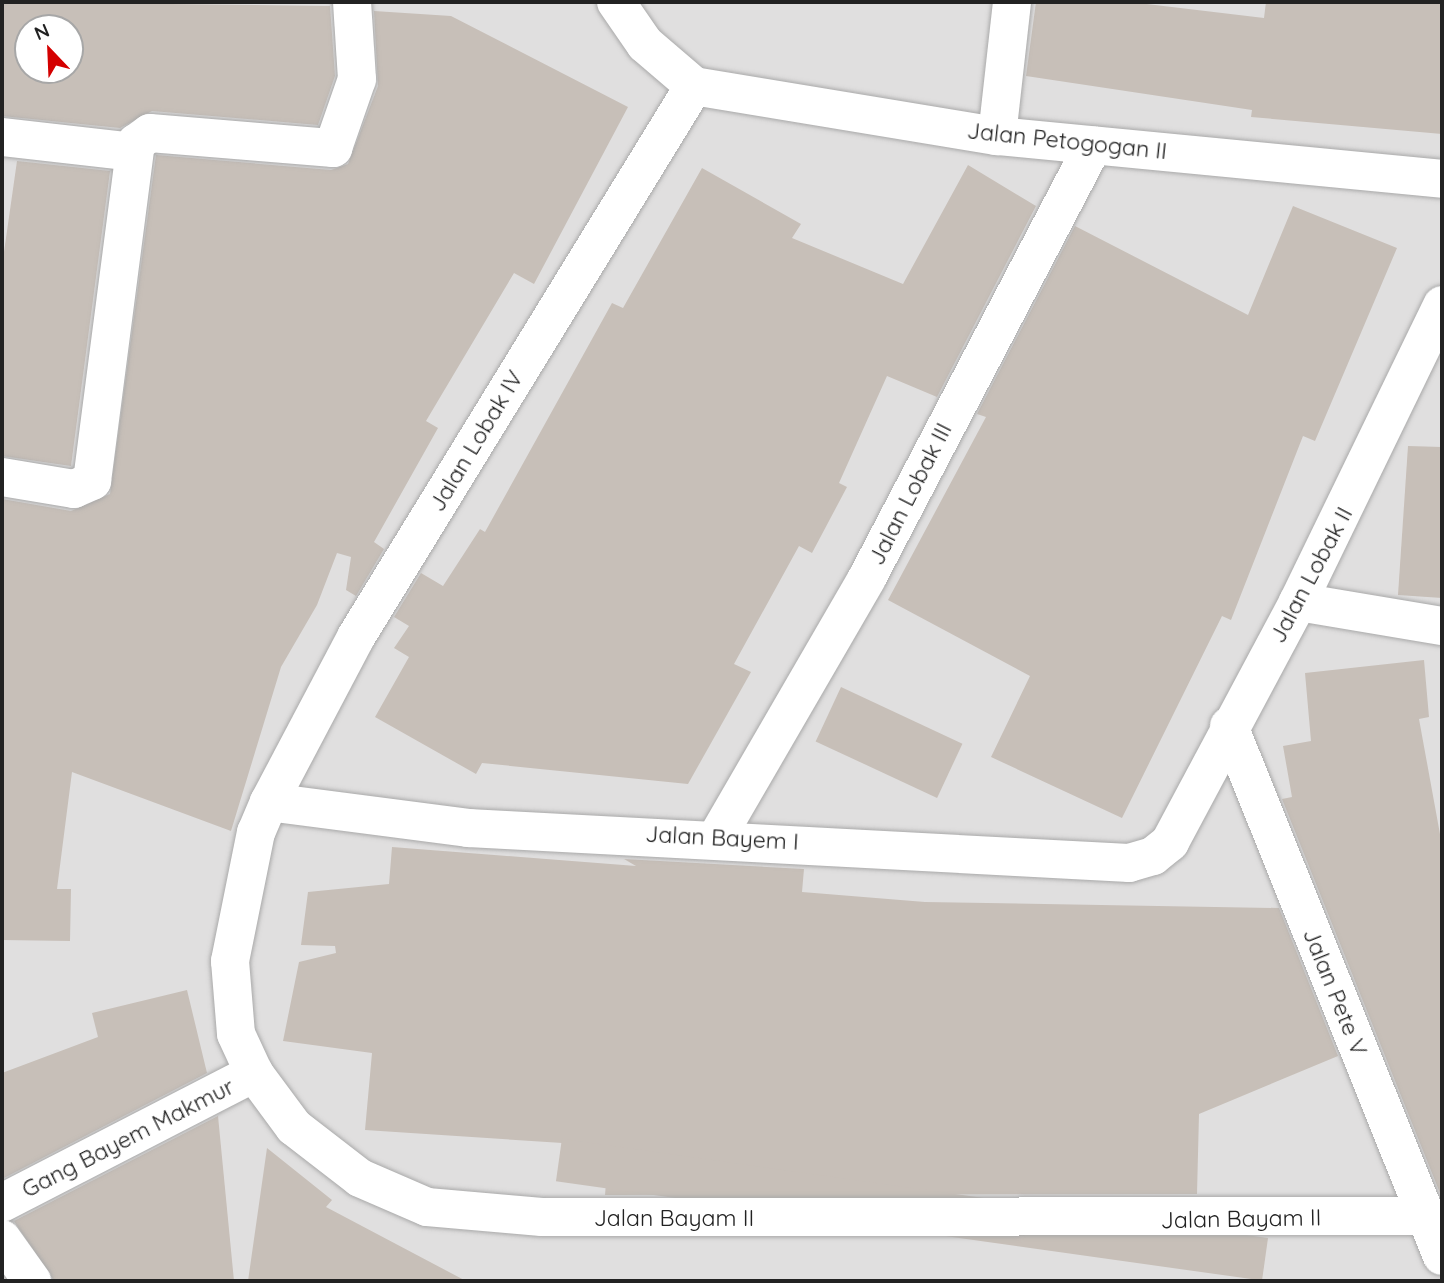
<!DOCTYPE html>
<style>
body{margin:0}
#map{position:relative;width:1444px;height:1283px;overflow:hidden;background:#f2efe9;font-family:Quicksand,sans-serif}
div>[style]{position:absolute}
.residential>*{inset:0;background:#e0dfdf}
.building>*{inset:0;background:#c7bfb8;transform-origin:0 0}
.roads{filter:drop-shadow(0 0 2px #a9a9a9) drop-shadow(0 0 2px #a9a9a9)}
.minor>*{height:38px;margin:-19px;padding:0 19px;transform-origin:19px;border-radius:19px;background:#fff}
span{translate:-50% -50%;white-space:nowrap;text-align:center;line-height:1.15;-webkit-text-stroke:6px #fff;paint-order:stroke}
.street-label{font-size:23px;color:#222}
.frame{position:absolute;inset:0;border:4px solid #222;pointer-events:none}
.north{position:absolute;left:14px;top:14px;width:70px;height:70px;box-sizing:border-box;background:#fff;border:2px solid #a7a7a7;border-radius:50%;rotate:337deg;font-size:19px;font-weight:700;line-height:28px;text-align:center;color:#222}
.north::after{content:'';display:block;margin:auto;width:24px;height:32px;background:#d40000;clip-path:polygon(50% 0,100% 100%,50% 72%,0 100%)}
</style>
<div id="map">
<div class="residential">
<div style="clip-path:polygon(evenodd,2px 2px,1442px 2px,1442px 1281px,2px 1281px,2px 2px,28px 28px,70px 28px,70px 70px,28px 70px,28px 28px)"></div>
</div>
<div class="building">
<div style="clip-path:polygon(evenodd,2px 2px,330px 6px,335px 76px,318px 125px,152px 111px,120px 128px,2px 116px,2px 2px,28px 28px,70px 28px,70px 70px,28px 70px,28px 28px)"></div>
<div style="clip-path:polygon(1036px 2px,1130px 2px,1264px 18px,1266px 2px,1442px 2px,1442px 134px,1251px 117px,1252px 110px,1026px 76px)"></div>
<div style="clip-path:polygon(374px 11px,451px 16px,628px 107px,534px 284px,514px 273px,426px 421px,438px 428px,374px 542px,384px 549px,356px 596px,346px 590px,351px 557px,337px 553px,317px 605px,281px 667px,231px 831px,72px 772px,57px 889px,71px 889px,70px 941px,2px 940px,2px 499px,71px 511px,110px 494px,156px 155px,331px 170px,348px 164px,378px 86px)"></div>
<div style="clip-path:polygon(17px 161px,110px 171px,71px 466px,2px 456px,2px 266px)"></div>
<div style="clip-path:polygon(968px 165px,1036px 206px,937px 397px,887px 376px,839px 483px,847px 487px,812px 553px,799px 546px,734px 664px,751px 672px,688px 784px,482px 763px,476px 774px,375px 717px,409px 657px,394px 648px,409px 626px,394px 617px,421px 573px,443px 586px,480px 529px,485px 532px,612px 303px,623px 308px,702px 168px,801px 224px,792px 238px,903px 284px)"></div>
<div style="clip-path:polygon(1293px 206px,1397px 248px,1315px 441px,1303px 436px,1231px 620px,1222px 616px,1122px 818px,991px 757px,1030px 676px,888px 600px,986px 417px,977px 414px,1075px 226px,1248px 315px)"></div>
<div style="clip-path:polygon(1408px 446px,1442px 447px,1442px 598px,1398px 595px)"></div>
<div style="clip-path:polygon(1424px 660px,1429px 717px,1419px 719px,1442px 845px,1442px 1198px,1282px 799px,1292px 797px,1283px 746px,1311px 741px,1305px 673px)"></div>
<div style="left:841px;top:687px;width:134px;height:60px;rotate:25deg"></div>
<div style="clip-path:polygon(392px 847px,636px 866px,624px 859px,804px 869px,802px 892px,925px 902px,1279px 908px,1338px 1056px,1199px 1114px,1197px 1194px,605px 1195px,609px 1146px,365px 1130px,372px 1053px,283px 1041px,299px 962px,336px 953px,335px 946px,301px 945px,308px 892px,389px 884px)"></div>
<div style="clip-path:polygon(187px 990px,207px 1073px,2px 1179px,2px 1073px,98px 1037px,92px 1013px)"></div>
<div style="clip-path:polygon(218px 1116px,234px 1281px,54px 1281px,14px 1221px)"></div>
<div style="clip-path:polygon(267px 1148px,332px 1200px,326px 1207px,466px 1281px,248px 1281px)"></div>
<div style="left:1268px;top:1238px;width:43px;height:713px;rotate:98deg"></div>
</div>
<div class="roads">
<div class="minor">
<div style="left:616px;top:2px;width:51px;rotate:55.4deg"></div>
<div style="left:645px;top:44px;width:65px;rotate:40.6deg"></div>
<div style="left:694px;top:86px;width:646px;rotate:121.53deg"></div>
<div style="left:356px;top:637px;width:187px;rotate:117.8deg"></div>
<div style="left:269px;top:802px;width:33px;rotate:113deg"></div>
<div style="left:256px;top:832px;width:132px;rotate:101.4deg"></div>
<div style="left:230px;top:961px;width:73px;rotate:85.3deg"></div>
<div style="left:236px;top:1034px;width:43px;rotate:65.2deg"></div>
<div style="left:254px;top:1073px;width:67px;rotate:53.5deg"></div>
<div style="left:294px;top:1127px;width:83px;rotate:37.7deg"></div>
<div style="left:360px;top:1178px;width:73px;rotate:23.4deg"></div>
<div style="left:427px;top:1207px;width:115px;rotate:5deg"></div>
<div style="left:542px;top:1217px;width:883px;rotate:-0.06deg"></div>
<div style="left:694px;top:86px;width:307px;rotate:9.4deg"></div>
<div style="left:997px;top:136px;width:447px;rotate:5.5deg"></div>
<div style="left:997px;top:136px;width:135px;rotate:-83.6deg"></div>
<div style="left:2px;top:137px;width:133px;rotate:6.5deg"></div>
<div style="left:2px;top:477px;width:73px;rotate:9.5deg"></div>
<div style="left:74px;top:489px;width:20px;rotate:-24deg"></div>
<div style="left:92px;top:481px;width:341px;rotate:-82.6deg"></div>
<div style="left:136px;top:143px;width:17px;rotate:-36deg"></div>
<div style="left:150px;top:133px;width:184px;rotate:4.7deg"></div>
<div style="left:333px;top:148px;width:73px;rotate:-70.8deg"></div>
<div style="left:357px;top:79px;width:77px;rotate:-93.7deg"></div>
<div style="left:1298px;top:602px;width:146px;rotate:9.5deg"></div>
<div style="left:1229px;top:726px;width:571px;rotate:68.11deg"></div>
<div style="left:269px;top:802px;width:201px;rotate:7.4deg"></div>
<div style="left:468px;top:828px;width:662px;rotate:3.03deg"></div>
<div style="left:1129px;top:863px;width:25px;rotate:-16deg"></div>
<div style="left:1153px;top:856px;width:22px;rotate:-39deg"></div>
<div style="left:1170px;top:842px;width:272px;rotate:-61.9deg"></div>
<div style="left:1298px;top:602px;width:330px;rotate:-64.1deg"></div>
<div style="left:717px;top:837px;width:299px;rotate:-59.9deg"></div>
<div style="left:867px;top:578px;width:488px;rotate:-62.4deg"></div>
<div style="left:2px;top:1203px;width:284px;rotate:-27.3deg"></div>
<div style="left:2px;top:1239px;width:52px;rotate:54.5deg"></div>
</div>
</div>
<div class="street-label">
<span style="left:1067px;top:141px;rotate:6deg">Jalan Petogogan II</span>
<span style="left:476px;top:441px;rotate:-59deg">Jalan Lobak IV</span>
<span style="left:910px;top:494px;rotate:-63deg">Jalan Lobak III</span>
<span style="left:1311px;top:575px;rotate:-62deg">Jalan Lobak II</span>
<span style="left:722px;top:838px;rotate:3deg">Jalan Bayem I</span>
<span style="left:1335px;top:992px;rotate:68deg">Jalan Pete V</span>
<span style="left:128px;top:1138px;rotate:-27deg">Gang Bayem Makmur</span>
<span style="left:674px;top:1218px">Jalan Bayam II</span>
<span style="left:1241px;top:1219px;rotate:-1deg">Jalan Bayam II</span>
</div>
<div class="frame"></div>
<div class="north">N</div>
</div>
